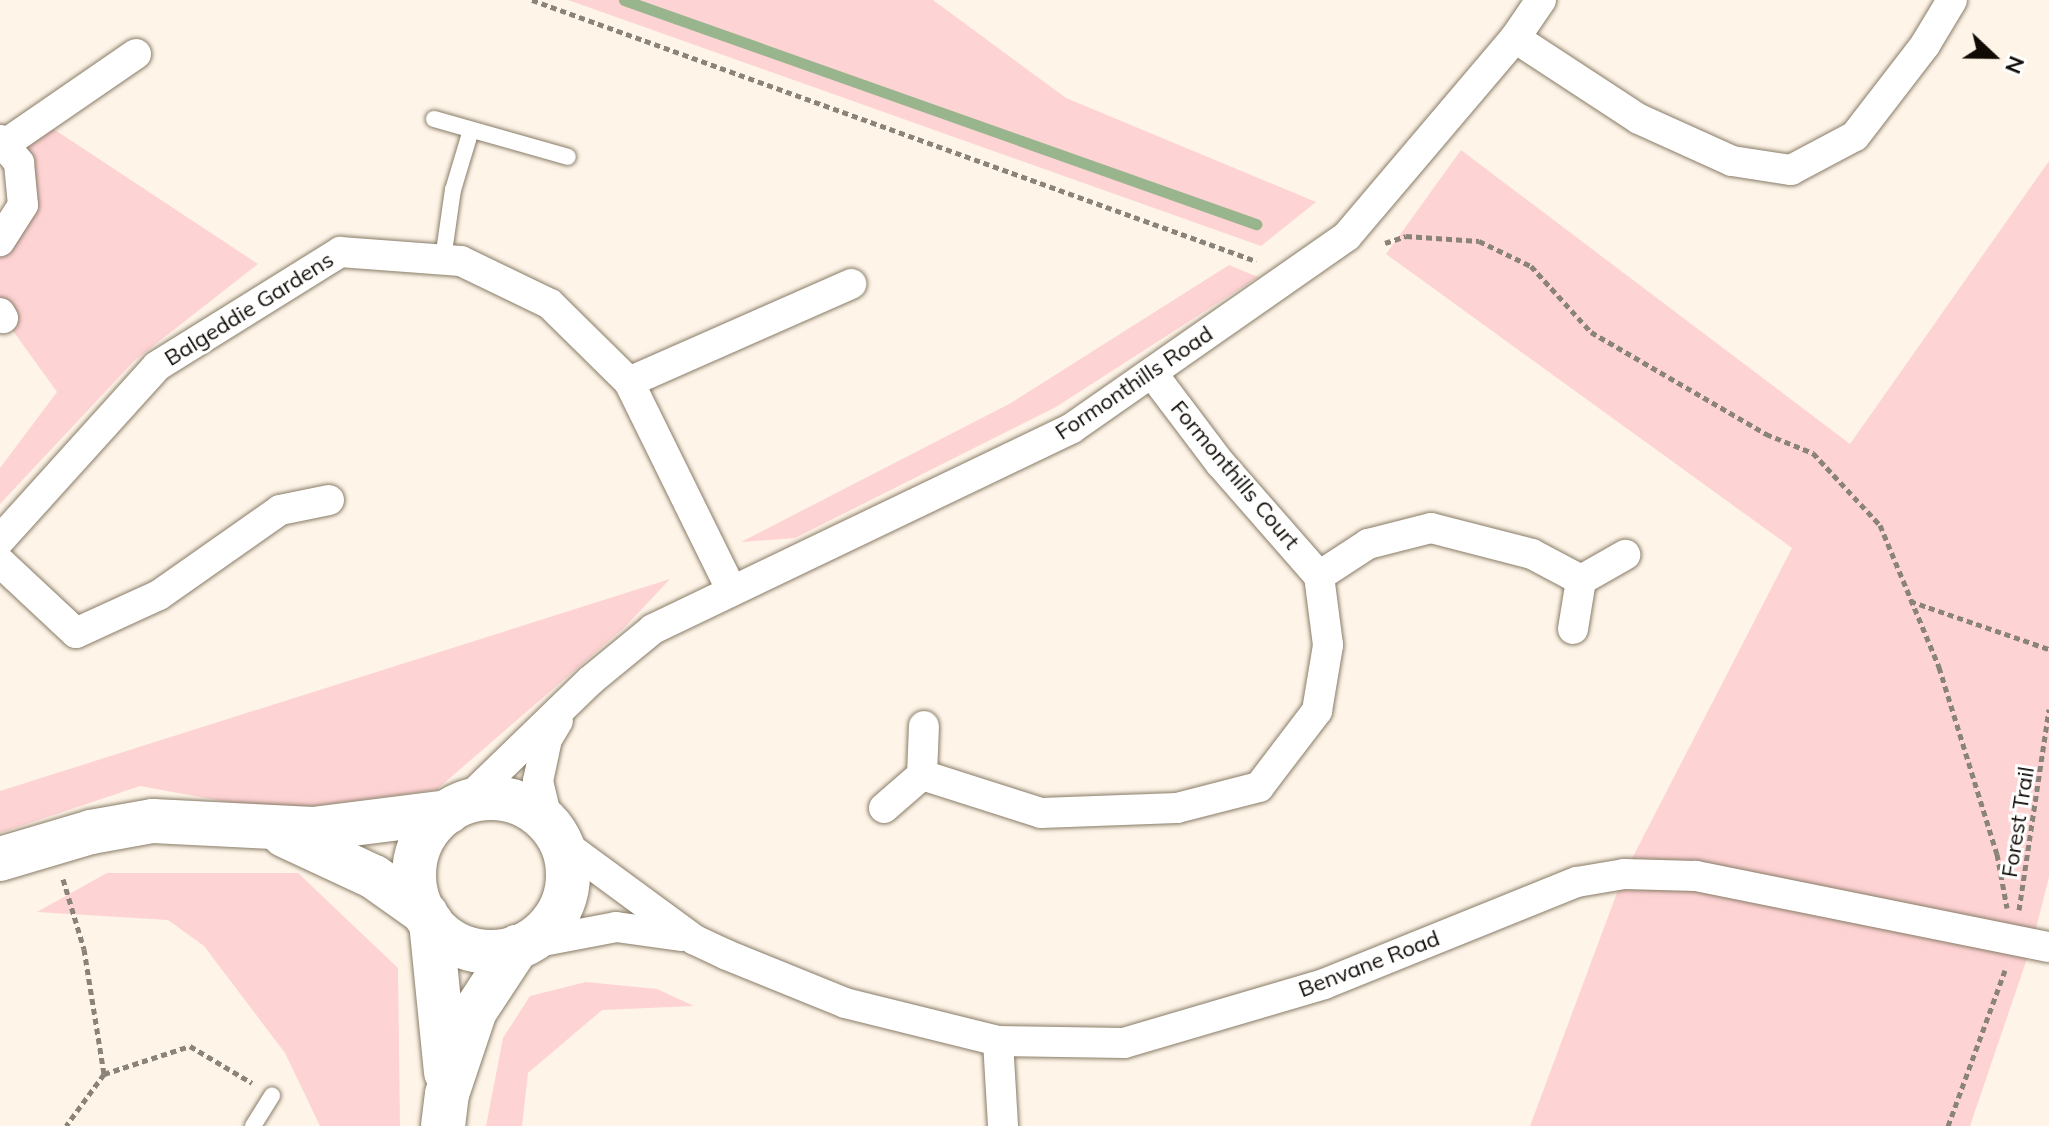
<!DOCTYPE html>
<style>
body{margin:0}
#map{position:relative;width:2049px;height:1126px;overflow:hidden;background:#fef5e8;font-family:Mulish,sans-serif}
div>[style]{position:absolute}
.green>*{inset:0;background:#fed3d4}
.stream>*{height:11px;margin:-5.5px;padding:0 5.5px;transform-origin:5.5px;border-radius:5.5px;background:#98b58e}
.path>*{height:5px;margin-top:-2.5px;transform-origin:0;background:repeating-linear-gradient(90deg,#8a8379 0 6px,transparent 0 10px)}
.roads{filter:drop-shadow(0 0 2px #887b67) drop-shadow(0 0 2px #887b67)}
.lane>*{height:16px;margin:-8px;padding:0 8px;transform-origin:8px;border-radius:8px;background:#fff}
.street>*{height:30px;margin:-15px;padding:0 15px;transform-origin:15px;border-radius:15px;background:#fff}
.secondary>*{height:44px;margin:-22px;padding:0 22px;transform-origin:22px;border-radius:22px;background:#fff}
.secondary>.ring{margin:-22px;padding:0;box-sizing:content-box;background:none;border:44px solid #fff;border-radius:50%}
span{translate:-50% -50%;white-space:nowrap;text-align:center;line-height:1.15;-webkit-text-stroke:6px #fff;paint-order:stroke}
.street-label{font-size:22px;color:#100b05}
.north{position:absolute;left:1953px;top:16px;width:80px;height:80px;-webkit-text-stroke:6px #fff;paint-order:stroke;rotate:112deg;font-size:22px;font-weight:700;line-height:32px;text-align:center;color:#100b05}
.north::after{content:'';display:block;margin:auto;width:28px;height:36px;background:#100b05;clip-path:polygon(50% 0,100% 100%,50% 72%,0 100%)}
</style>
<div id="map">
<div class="green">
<div style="clip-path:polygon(568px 0,933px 0,1066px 98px,1316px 202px,1261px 246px)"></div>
<div style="clip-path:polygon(40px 120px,258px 264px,134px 361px,0 504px,0 468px,57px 392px,0 313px,0 241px,17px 221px,5px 144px)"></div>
<div style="clip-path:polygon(1461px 150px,1850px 444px,2049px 161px,2049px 877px,2032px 944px,1970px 1126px,1530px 1126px,1624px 874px,1792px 548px,1386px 254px)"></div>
<div style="clip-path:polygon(1229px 265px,1258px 277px,1056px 407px,795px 538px,741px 542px,1011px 403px)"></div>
<div style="clip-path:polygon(670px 579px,626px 626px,436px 790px,276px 811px,140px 786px,0 833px,0 791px)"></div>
<div style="clip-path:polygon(107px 873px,298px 873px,398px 968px,400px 1126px,320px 1126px,285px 1053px,204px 946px,168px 920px,37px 912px)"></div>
<div style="clip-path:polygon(586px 982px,657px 989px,694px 1006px,602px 1010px,528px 1073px,522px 1126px,486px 1126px,503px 1038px,530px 996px)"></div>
</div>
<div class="stream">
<div style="left:624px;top:0;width:671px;rotate:19.52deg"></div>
</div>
<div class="path">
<div style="left:532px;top:0;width:770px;rotate:19.82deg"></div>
<div style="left:1385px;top:243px;width:22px;rotate:-18deg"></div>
<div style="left:1406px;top:236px;width:73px;rotate:3.9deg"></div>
<div style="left:1479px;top:241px;width:58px;rotate:25.7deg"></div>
<div style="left:1531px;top:266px;width:89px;rotate:47.7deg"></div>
<div style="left:1591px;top:332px;width:203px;rotate:30.2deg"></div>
<div style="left:1766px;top:434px;width:51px;rotate:22deg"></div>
<div style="left:1813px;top:453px;width:98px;rotate:47.1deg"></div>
<div style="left:1880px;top:525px;width:154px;rotate:67.4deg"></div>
<div style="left:1939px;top:667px;width:196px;rotate:72.8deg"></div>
<div style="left:1997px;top:854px;width:55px;rotate:79.5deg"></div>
<div style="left:1910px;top:601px;width:147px;rotate:19.1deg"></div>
<div style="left:63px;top:879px;width:73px;rotate:73.3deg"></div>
<div style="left:84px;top:949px;width:127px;rotate:80.9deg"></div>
<div style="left:104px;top:1074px;width:64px;rotate:126.2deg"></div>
<div style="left:2019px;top:910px;width:203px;rotate:-81.5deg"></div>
<div style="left:104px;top:1074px;width:90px;rotate:-18deg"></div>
<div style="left:190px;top:1046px;width:72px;rotate:30.8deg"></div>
<div style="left:1948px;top:1126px;width:166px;rotate:-69.9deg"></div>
</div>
<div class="roads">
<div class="lane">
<div style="left:434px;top:119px;width:139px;rotate:15.8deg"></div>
<div style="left:443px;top:259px;width:70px;rotate:-81.8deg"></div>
<div style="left:453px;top:190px;width:63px;rotate:-73.3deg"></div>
<div style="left:253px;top:1126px;width:36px;rotate:-58deg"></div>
</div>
<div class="street">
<div style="left:1515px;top:38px;width:148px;rotate:33.2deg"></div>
<div style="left:1639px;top:119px;width:102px;rotate:24.3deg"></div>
<div style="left:1732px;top:161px;width:60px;rotate:8.7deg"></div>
<div style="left:1791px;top:170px;width:72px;rotate:-28deg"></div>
<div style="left:1855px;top:136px;width:115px;rotate:-52.4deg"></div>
<div style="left:1925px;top:45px;width:52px;rotate:-59deg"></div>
<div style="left:0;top:140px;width:30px;rotate:50deg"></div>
<div style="left:19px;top:163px;width:42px;rotate:84.6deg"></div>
<div style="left:23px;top:205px;width:43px;rotate:122.6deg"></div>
<div style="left:5px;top:144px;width:159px;rotate:-34.5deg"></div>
<div style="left:0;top:313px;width:6px;rotate:59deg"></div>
<div style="left:629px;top:382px;width:243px;rotate:-23.8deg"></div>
<div style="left:0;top:540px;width:234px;rotate:-47.9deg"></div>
<div style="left:157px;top:366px;width:216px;rotate:-31.9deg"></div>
<div style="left:340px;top:252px;width:121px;rotate:4.3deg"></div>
<div style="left:461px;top:261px;width:99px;rotate:25.8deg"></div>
<div style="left:550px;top:304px;width:111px;rotate:44.6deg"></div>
<div style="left:629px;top:382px;width:231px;rotate:63.8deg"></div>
<div style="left:0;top:562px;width:104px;rotate:43.1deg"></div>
<div style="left:76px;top:633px;width:91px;rotate:-24.6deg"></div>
<div style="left:159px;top:595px;width:148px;rotate:-35.1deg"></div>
<div style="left:280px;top:510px;width:50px;rotate:-11.5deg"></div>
<div style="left:1319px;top:576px;width:59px;rotate:-33.1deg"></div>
<div style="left:1368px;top:544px;width:65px;rotate:-14.3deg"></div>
<div style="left:1431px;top:528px;width:104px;rotate:14.4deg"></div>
<div style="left:1532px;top:554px;width:55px;rotate:28deg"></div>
<div style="left:1573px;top:629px;width:50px;rotate:-80.7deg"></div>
<div style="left:1581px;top:580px;width:51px;rotate:-29.6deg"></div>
<div style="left:922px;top:775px;width:125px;rotate:17.7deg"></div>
<div style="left:1041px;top:813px;width:136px;rotate:-2.1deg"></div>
<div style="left:1177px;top:808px;width:85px;rotate:-14.4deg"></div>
<div style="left:1259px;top:787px;width:96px;rotate:-52.7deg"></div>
<div style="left:1317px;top:711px;width:67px;rotate:-80.5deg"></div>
<div style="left:1328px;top:645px;width:70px;rotate:-97.4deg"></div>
<div style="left:1319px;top:576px;width:150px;rotate:-131.2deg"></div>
<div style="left:1220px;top:463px;width:113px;rotate:-127.1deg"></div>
<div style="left:465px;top:802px;width:175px;rotate:-44.1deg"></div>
<div style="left:591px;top:680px;width:80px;rotate:-39.4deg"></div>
<div style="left:653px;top:629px;width:465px;rotate:-25.6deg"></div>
<div style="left:1072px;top:428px;width:335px;rotate:-34.9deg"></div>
<div style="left:1347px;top:236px;width:260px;rotate:-49.7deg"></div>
<div style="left:1515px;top:38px;width:46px;rotate:-55.6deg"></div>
<div style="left:884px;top:808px;width:50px;rotate:-41deg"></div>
<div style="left:922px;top:775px;width:49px;rotate:-87.7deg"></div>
<div style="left:548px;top:823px;width:43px;rotate:-103.4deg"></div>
<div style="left:538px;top:781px;width:43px;rotate:-77.9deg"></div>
<div style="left:547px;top:739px;width:21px;rotate:-59deg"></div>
<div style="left:560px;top:841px;width:167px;rotate:36.3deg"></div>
<div style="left:695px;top:940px;width:35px;rotate:25deg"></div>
<div style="left:727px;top:955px;width:127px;rotate:22.1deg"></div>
<div style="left:845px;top:1003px;width:158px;rotate:13.9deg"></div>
<div style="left:998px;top:1041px;width:126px;rotate:0.9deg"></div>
<div style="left:1124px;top:1043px;width:209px;rotate:-16.4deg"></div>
<div style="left:1324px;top:984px;width:273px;rotate:-22deg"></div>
<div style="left:1577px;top:882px;width:48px;rotate:-9.7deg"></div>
<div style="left:1624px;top:874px;width:72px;rotate:1.6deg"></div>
<div style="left:1696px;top:876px;width:360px;rotate:11.4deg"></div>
<div style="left:527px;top:944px;width:91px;rotate:-10.8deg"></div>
<div style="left:616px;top:927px;width:67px;rotate:7.8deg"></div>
<div style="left:998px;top:1041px;width:85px;rotate:86.6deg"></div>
</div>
<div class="secondary">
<div class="ring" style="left:414px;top:798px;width:110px;height:110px"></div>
<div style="left:284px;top:835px;width:99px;rotate:25deg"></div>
<div style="left:374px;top:877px;width:64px;rotate:35.4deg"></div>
<div style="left:0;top:859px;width:95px;rotate:-16.5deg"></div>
<div style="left:91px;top:832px;width:63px;rotate:-10.1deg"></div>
<div style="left:153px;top:821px;width:160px;rotate:2.9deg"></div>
<div style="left:313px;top:829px;width:136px;rotate:-7.2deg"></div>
<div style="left:431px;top:922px;width:151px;rotate:84.3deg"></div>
<div style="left:443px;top:1126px;width:32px;rotate:-83deg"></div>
<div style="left:447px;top:1094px;width:88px;rotate:-71.4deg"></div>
<div style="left:475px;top:1011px;width:77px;rotate:-56.7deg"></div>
</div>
</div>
<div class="street-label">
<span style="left:249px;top:309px;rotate:-32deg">Balgeddie Gardens</span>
<span style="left:1134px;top:383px;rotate:-34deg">Formonthills Road</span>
<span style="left:1235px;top:475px;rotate:50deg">Formonthills Court</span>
<span style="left:2018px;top:822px;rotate:-81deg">Forest Trail</span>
<span style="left:1369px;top:964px;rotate:-21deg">Benvane Road</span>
</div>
<div class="north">N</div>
</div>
